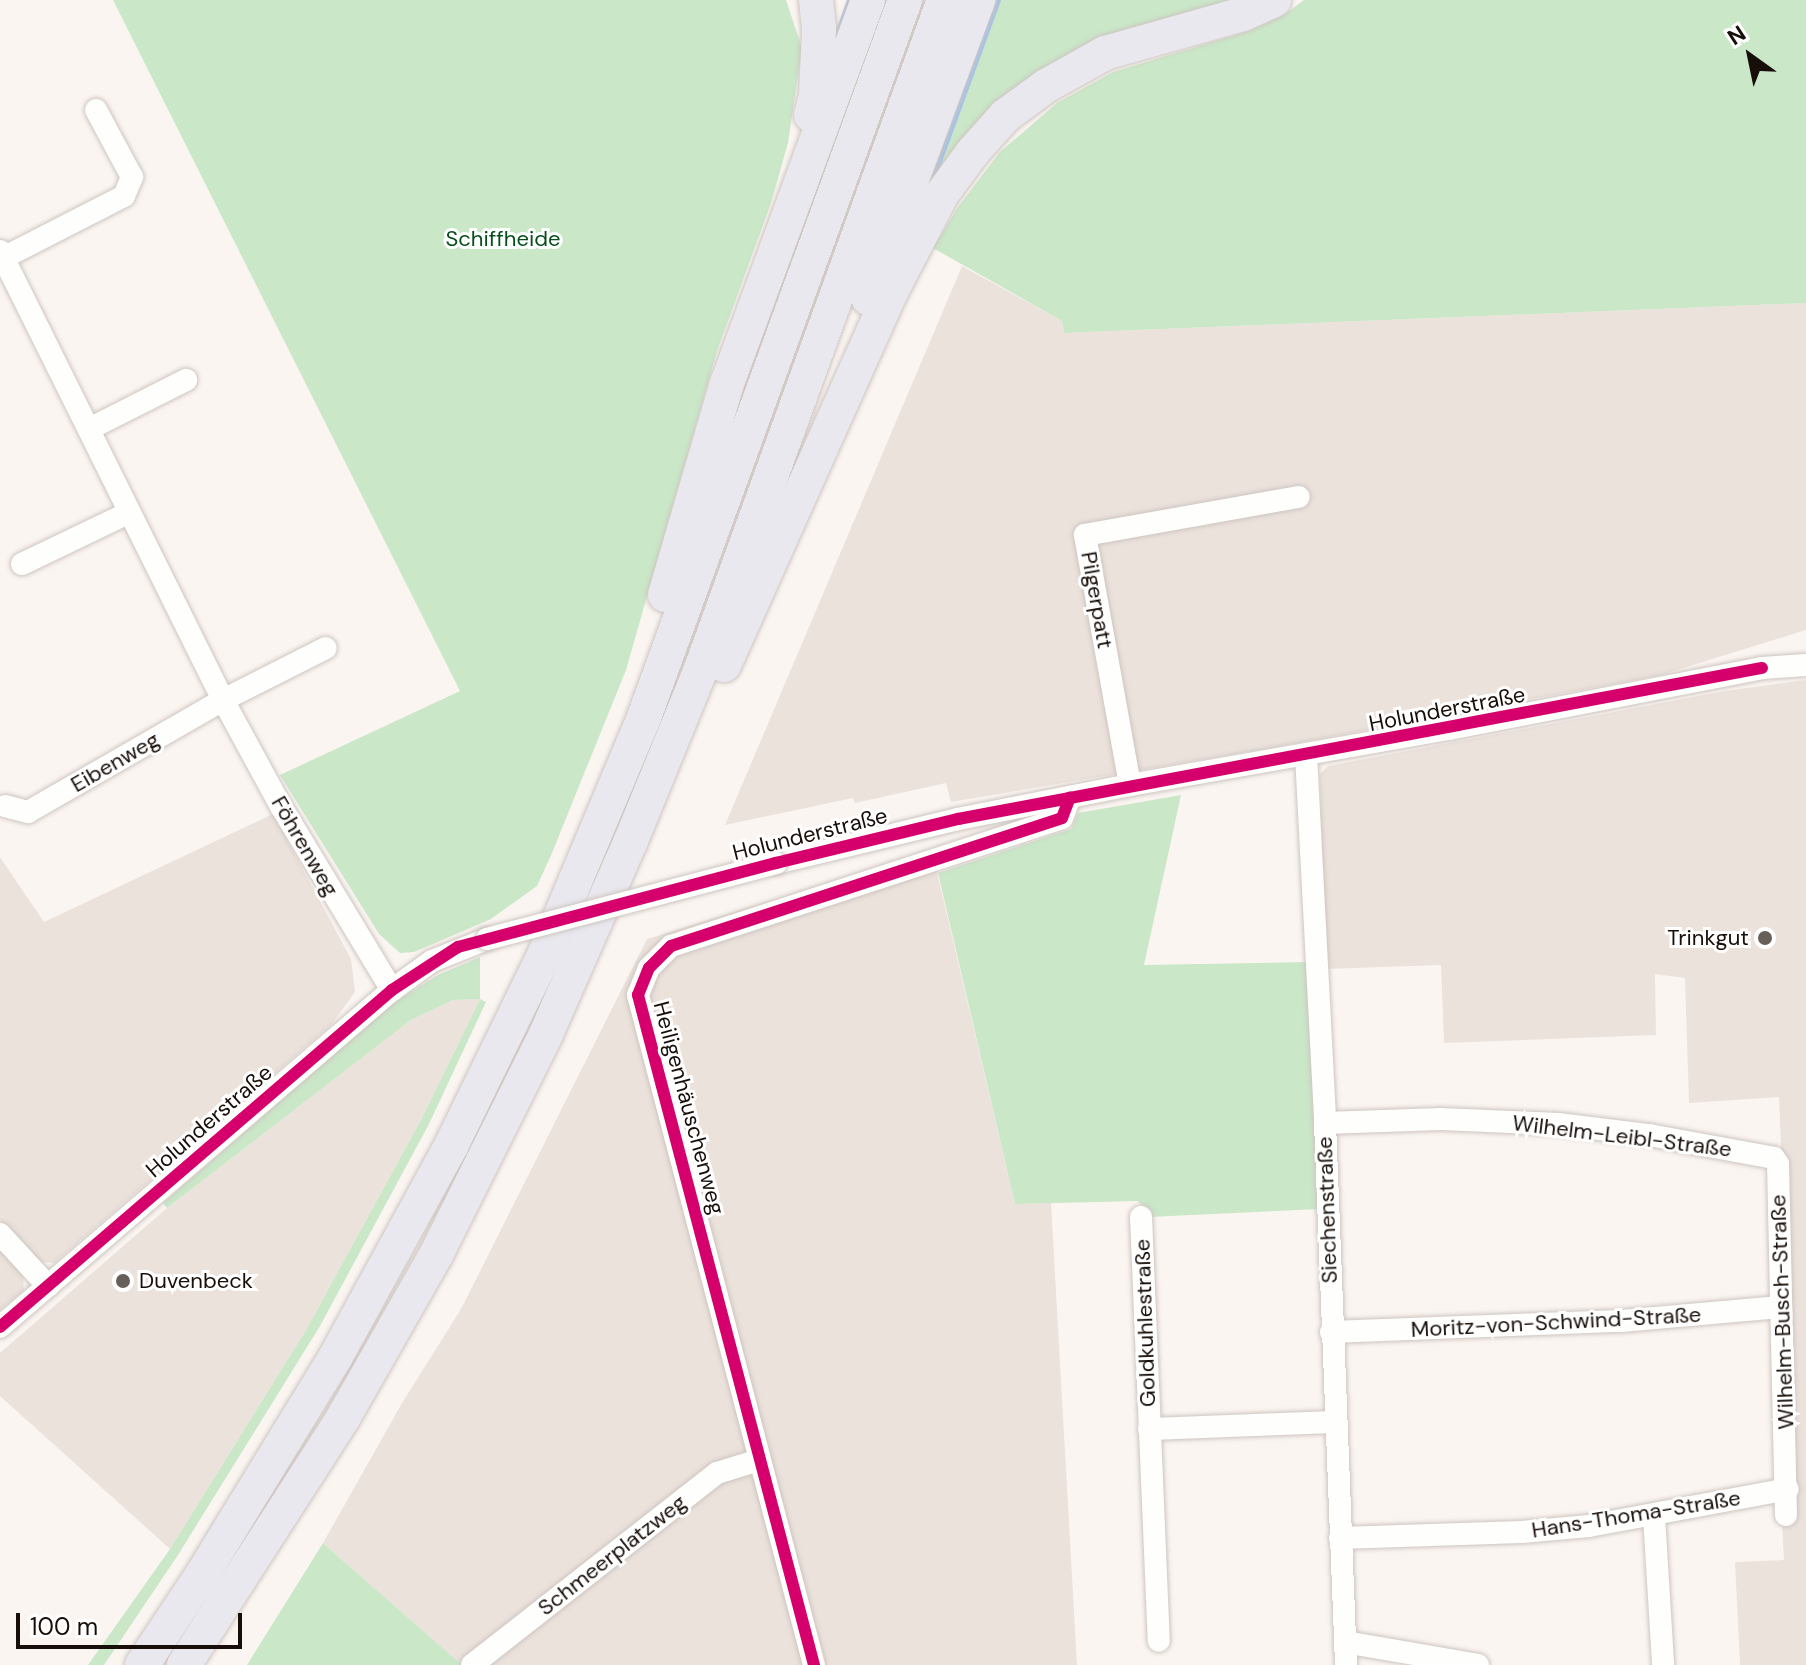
<!DOCTYPE html>
<meta charset="utf-8">
<style>
body{margin:0}
#map{position:relative;width:1806px;height:1665px;overflow:hidden;background:#fbf5f1;font-family:"DM Sans",sans-serif}
div>[style]{position:absolute}
.built>*{inset:0;background:#ece2dc}
.green>*{inset:0;background:#cae7c8}
.stream>*{height:5px;margin:-2.5px;padding:0 2.5px;transform-origin:2.5px;border-radius:2.5px;background:#a3c3e9}
.roads{filter:drop-shadow(0 0 2px #cdc5c0) drop-shadow(0 0 2px #cdc5c0)}
.minor>*{height:22px;margin:-11px;padding:0 11px;transform-origin:11px;border-radius:11px;background:#fefefd}
.highway>*{height:34px;margin:-17px;padding:0 17px;transform-origin:17px;border-radius:17px;background:#eae8ef}
.bridges{filter:drop-shadow(0 0 2px #cdc5c0) drop-shadow(0 0 2px #cdc5c0)}
.minor-bridge>*{height:22px;margin:-11px;padding:0 11px;transform-origin:11px;border-radius:11px;background:#fefefd}
.cycleway>*{height:12px;margin:-6px;padding:0 6px;transform-origin:6px;border-radius:6px;background:#d6006c}
.dots>*{width:22px;height:22px;translate:-50% -50%;box-sizing:border-box;border:4px solid #fff;border-radius:50%}
span{translate:-50% -50%;white-space:nowrap;text-align:center;line-height:1.15;-webkit-text-stroke:6px #fff;paint-order:stroke}
.park-label{font-size:22px;color:#084d1c}
.street-label{font-size:22px;color:#170e09}
.poi-label{font-size:22px;color:#170e09}
.right{translate:-100% -50%;text-align:right}
.left{translate:0 -50%;text-align:left}
.north{position:absolute;left:1710px;top:16px;width:80px;height:80px;-webkit-text-stroke:6px #fff;paint-order:stroke;rotate:327deg;font-size:22px;font-weight:700;line-height:32px;text-align:center;color:#170e09}
.north::after{content:'';display:block;margin:auto;width:28px;height:36px;background:#170e09;clip-path:polygon(50% 0,100% 100%,50% 72%,0 100%)}
.scale{position:absolute;left:16px;top:1613px;width:226px;height:36px;box-sizing:border-box;border:4px solid #170e09;border-top:0;padding-left:10px;font-size:24px;line-height:28px;white-space:nowrap;color:#170e09;-webkit-text-stroke:6px #fff;paint-order:stroke}
</style>
<div id="map">
<div class="built">
<div style="clip-path:polygon(962px 266px,1062px 321px,1064px 333px,1806px 303px,1806px 630px,1661px 675px,1270px 748px,951px 802px,946px 783px,855px 803px,853px 798px,725px 825px)"></div>
<div style="clip-path:polygon(1806px 680px,1806px 1665px,1740px 1665px,1735px 1562px,1784px 1560px,1782px 1523px,1796px 1522px,1779px 1097px,1689px 1103px,1685px 978px,1655px 974px,1656px 1035px,1444px 1043px,1441px 965px,1325px 969px,1320px 774px,1328px 766px,1725px 691px)"></div>
<div style="clip-path:polygon(273px 814px,351px 959px,355px 992px,332px 1024px,54px 1263px,40px 1262px,0 1220px,0 857px,44px 922px)"></div>
<div style="clip-path:polygon(932px 851px,1015px 1204px,1051px 1203px,1077px 1665px,462px 1665px,323px 1543px,402px 1403px,461px 1309px,647px 939px)"></div>
<div style="clip-path:polygon(480px 999px,422px 1118px,306px 1330px,170px 1549px,0 1396px,0 1353px,167px 1208px,411px 1020px,453px 1000px)"></div>
<div style="clip-path:polygon(0 1250px,23px 1275px,24px 1290px,0 1310px)"></div>
</div>
<div class="green">
<div style="clip-path:polygon(113px 0,786px 0,802px 48px,788px 143px,771px 203px,717px 351px,626px 670px,552px 853px,537px 886px,491px 919px,414px 952px,400px 953px,379px 934px,280px 775px,460px 691px)"></div>
<div style="clip-path:polygon(1001px 0,1244px 0,1102px 42px,927px 204px)"></div>
<div style="clip-path:polygon(1304px 0,1806px 0,1806px 303px,1064px 333px,1062px 321px,933px 248px,958px 207px,1000px 152px,1057px 103px,1113px 72px,1249px 31px,1285px 14px)"></div>
<div style="clip-path:polygon(1181px 795px,1144px 965px,1307px 962px,1318px 1209px,1149px 1217px,1149px 1210px,1137px 1201px,1015px 1204px,938px 873px,1071px 829px,1078px 813px)"></div>
<div style="clip-path:polygon(480px 957px,480px 999px,486px 1002px,429px 1124px,320px 1326px,178px 1555px,104px 1665px,88px 1665px,170px 1549px,306px 1330px,422px 1118px,480px 999px,453px 1000px,411px 1020px,167px 1208px,163px 1203px,392px 1004px,438px 975px)"></div>
<div style="clip-path:polygon(323px 1543px,462px 1665px,247px 1665px)"></div>
</div>
<div class="stream">
<div style="left:834px;top:42px;width:45px;rotate:-70.3deg"></div>
<div style="left:932px;top:181px;width:193px;rotate:-70deg"></div>
</div>
<div class="roads">
<div class="minor">
<div style="left:0;top:251px;width:501px;rotate:63.59deg"></div>
<div style="left:223px;top:700px;width:123px;rotate:61.4deg"></div>
<div style="left:282px;top:808px;width:213px;rotate:58.9deg"></div>
<div style="left:3px;top:258px;width:136px;rotate:-27.1deg"></div>
<div style="left:124px;top:196px;width:21px;rotate:-67deg"></div>
<div style="left:132px;top:177px;width:76px;rotate:-118.2deg"></div>
<div style="left:89px;top:429px;width:109px;rotate:-26.8deg"></div>
<div style="left:22px;top:564px;width:118px;rotate:-25.7deg"></div>
<div style="left:1306px;top:755px;width:368px;rotate:87deg"></div>
<div style="left:1325px;top:1123px;width:542px;rotate:87.78deg"></div>
<div style="left:1130px;top:785px;width:254px;rotate:-100.2deg"></div>
<div style="left:1085px;top:535px;width:217px;rotate:-10.1deg"></div>
<div style="left:5px;top:806px;width:24px;rotate:15deg"></div>
<div style="left:28px;top:812px;width:225px;rotate:-29.9deg"></div>
<div style="left:223px;top:700px;width:115px;rotate:-26.8deg"></div>
<div style="left:776px;top:863px;width:187px;rotate:-13.6deg"></div>
<div style="left:958px;top:819px;width:175px;rotate:-11.2deg"></div>
<div style="left:1130px;top:785px;width:324px;rotate:-10deg"></div>
<div style="left:1449px;top:729px;width:319px;rotate:-11deg"></div>
<div style="left:1762px;top:668px;width:44px;rotate:-3.9deg"></div>
<div style="left:1325px;top:1123px;width:116px;rotate:-2deg"></div>
<div style="left:1441px;top:1119px;width:117px;rotate:2.4deg"></div>
<div style="left:1558px;top:1124px;width:92px;rotate:6.9deg"></div>
<div style="left:1649px;top:1135px;width:127px;rotate:10.4deg"></div>
<div style="left:1774px;top:1158px;width:7px;rotate:56deg"></div>
<div style="left:1778px;top:1164px;width:351px;rotate:88.7deg"></div>
<div style="left:1141px;top:1217px;width:424px;rotate:87.6deg"></div>
<div style="left:0;top:1234px;width:71px;rotate:47.3deg"></div>
<div style="left:0;top:1327px;width:517px;rotate:-40.69deg"></div>
<div style="left:392px;top:990px;width:49px;rotate:-35.9deg"></div>
<div style="left:432px;top:961px;width:59px;rotate:-21.8deg"></div>
<div style="left:1331px;top:1332px;width:290px;rotate:-2.2deg"></div>
<div style="left:1621px;top:1321px;width:160px;rotate:-5deg"></div>
<div style="left:1149px;top:1429px;width:186px;rotate:-2.2deg"></div>
<div style="left:1654px;top:1516px;width:149px;rotate:86.5deg"></div>
<div style="left:1340px;top:1538px;width:182px;rotate:-1.9deg"></div>
<div style="left:1522px;top:1532px;width:67px;rotate:-5.1deg"></div>
<div style="left:1589px;top:1526px;width:202px;rotate:-10.5deg"></div>
<div style="left:1345px;top:1642px;width:135px;rotate:9.8deg"></div>
<div style="left:472px;top:1665px;width:311px;rotate:-38.1deg"></div>
<div style="left:717px;top:1473px;width:44px;rotate:-17.2deg"></div>
<div style="left:814px;top:1665px;width:693px;rotate:-104.72deg"></div>
<div style="left:638px;top:995px;width:29px;rotate:-68deg"></div>
<div style="left:649px;top:968px;width:31px;rotate:-45deg"></div>
<div style="left:671px;top:946px;width:411px;rotate:-18.1deg"></div>
<div style="left:1062px;top:818px;width:22px;rotate:-69deg"></div>
</div>
<div class="highway">
<div style="left:811px;top:115px;width:21px;rotate:-76deg"></div>
<div style="left:816px;top:95px;width:66px;rotate:-87.4deg"></div>
<div style="left:819px;top:29px;width:29px;rotate:-96deg"></div>
<div style="left:868px;top:298px;width:318px;rotate:-69.7deg"></div>
<div style="left:665px;top:595px;width:218px;rotate:-73.7deg"></div>
<div style="left:726px;top:386px;width:411px;rotate:-69.8deg"></div>
<div style="left:724px;top:665px;width:411px;rotate:-65.9deg"></div>
<div style="left:892px;top:290px;width:108px;rotate:-62.5deg"></div>
<div style="left:942px;top:194px;width:52px;rotate:-53.6deg"></div>
<div style="left:973px;top:152px;width:48px;rotate:-48.4deg"></div>
<div style="left:1005px;top:116px;width:51px;rotate:-36.2deg"></div>
<div style="left:1046px;top:86px;width:68px;rotate:-29.2deg"></div>
<div style="left:1105px;top:53px;width:143px;rotate:-15.8deg"></div>
<div style="left:1243px;top:14px;width:34px;rotate:-24deg"></div>
<div style="left:142px;top:1665px;width:108px;rotate:-56.3deg"></div>
<div style="left:202px;top:1575px;width:255px;rotate:-58.5deg"></div>
<div style="left:335px;top:1358px;width:242px;rotate:-61.3deg"></div>
<div style="left:451px;top:1146px;width:215px;rotate:-64deg"></div>
<div style="left:545px;top:953px;width:253px;rotate:-67.2deg"></div>
<div style="left:643px;top:720px;width:766px;rotate:-70deg"></div>
<div style="left:184px;top:1665px;width:294px;rotate:-57.2deg"></div>
<div style="left:343px;top:1418px;width:188px;rotate:-60.3deg"></div>
<div style="left:436px;top:1255px;width:247px;rotate:-63.5deg"></div>
<div style="left:546px;top:1034px;width:209px;rotate:-66.3deg"></div>
<div style="left:630px;top:843px;width:188px;rotate:-67.8deg"></div>
<div style="left:701px;top:669px;width:712px;rotate:-70.04deg"></div>
</div>
</div>
<div class="bridges">
<div class="minor-bridge">
<div style="left:487px;top:939px;width:299px;rotate:-14.7deg"></div>
</div>
</div>
<div class="cycleway">
<div style="left:0;top:1327px;width:517px;rotate:-40.69deg"></div>
<div style="left:392px;top:990px;width:79px;rotate:-33.1deg"></div>
<div style="left:458px;top:947px;width:329px;rotate:-14.8deg"></div>
<div style="left:776px;top:863px;width:187px;rotate:-13.6deg"></div>
<div style="left:958px;top:819px;width:818px;rotate:-10.64deg"></div>
<div style="left:814px;top:1665px;width:693px;rotate:-104.72deg"></div>
<div style="left:638px;top:995px;width:29px;rotate:-68deg"></div>
<div style="left:649px;top:968px;width:31px;rotate:-45deg"></div>
<div style="left:671px;top:946px;width:411px;rotate:-18.1deg"></div>
<div style="left:1062px;top:818px;width:22px;rotate:-69deg"></div>
</div>
<div class="dots">
<div style="left:1765px;top:938px;background:#675f5a"></div>
<div style="left:123px;top:1281px;background:#675f5a"></div>
</div>
<div class="park-label">
<span style="left:503px;top:239px">Schiffheide</span>
</div>
<div class="street-label">
<span style="left:1097px;top:600px;rotate:80deg">Pilgerpatt</span>
<span style="left:1447px;top:709px;rotate:-11deg">Holunderstraße</span>
<span style="left:115px;top:762px;rotate:-30deg">Eibenweg</span>
<span style="left:810px;top:834px;rotate:-14deg">Holunderstraße</span>
<span style="left:305px;top:846px;rotate:60deg">Föhrenweg</span>
<span style="left:689px;top:1108px;rotate:75deg">Heiligenhäuschenweg</span>
<span style="left:209px;top:1121px;rotate:-41deg">Holunderstraße</span>
<span style="left:1622px;top:1136px;rotate:7deg">Wilhelm-Leibl-Straße</span>
<span style="left:1327px;top:1210px;rotate:-92deg">Siechenstraße</span>
<span style="left:1782px;top:1312px;rotate:-92deg">Wilhelm-Busch-Straße</span>
<span style="left:1556px;top:1322px;rotate:-3deg">Moritz-von-Schwind-Straße</span>
<span style="left:1145px;top:1323px;rotate:-92deg">Goldkuhlestraße</span>
<span style="left:1636px;top:1514px;rotate:-9deg">Hans-Thoma-Straße</span>
<span style="left:612px;top:1555px;rotate:-38deg">Schmeerplatzweg</span>
</div>
<div class="poi-label">
<span class="right" style="left:1749px;top:938px">Trinkgut</span>
<span class="left" style="left:139px;top:1281px">Duvenbeck</span>
</div>
<div class="north">N</div>
<div class="scale">100 m</div>
</div>
